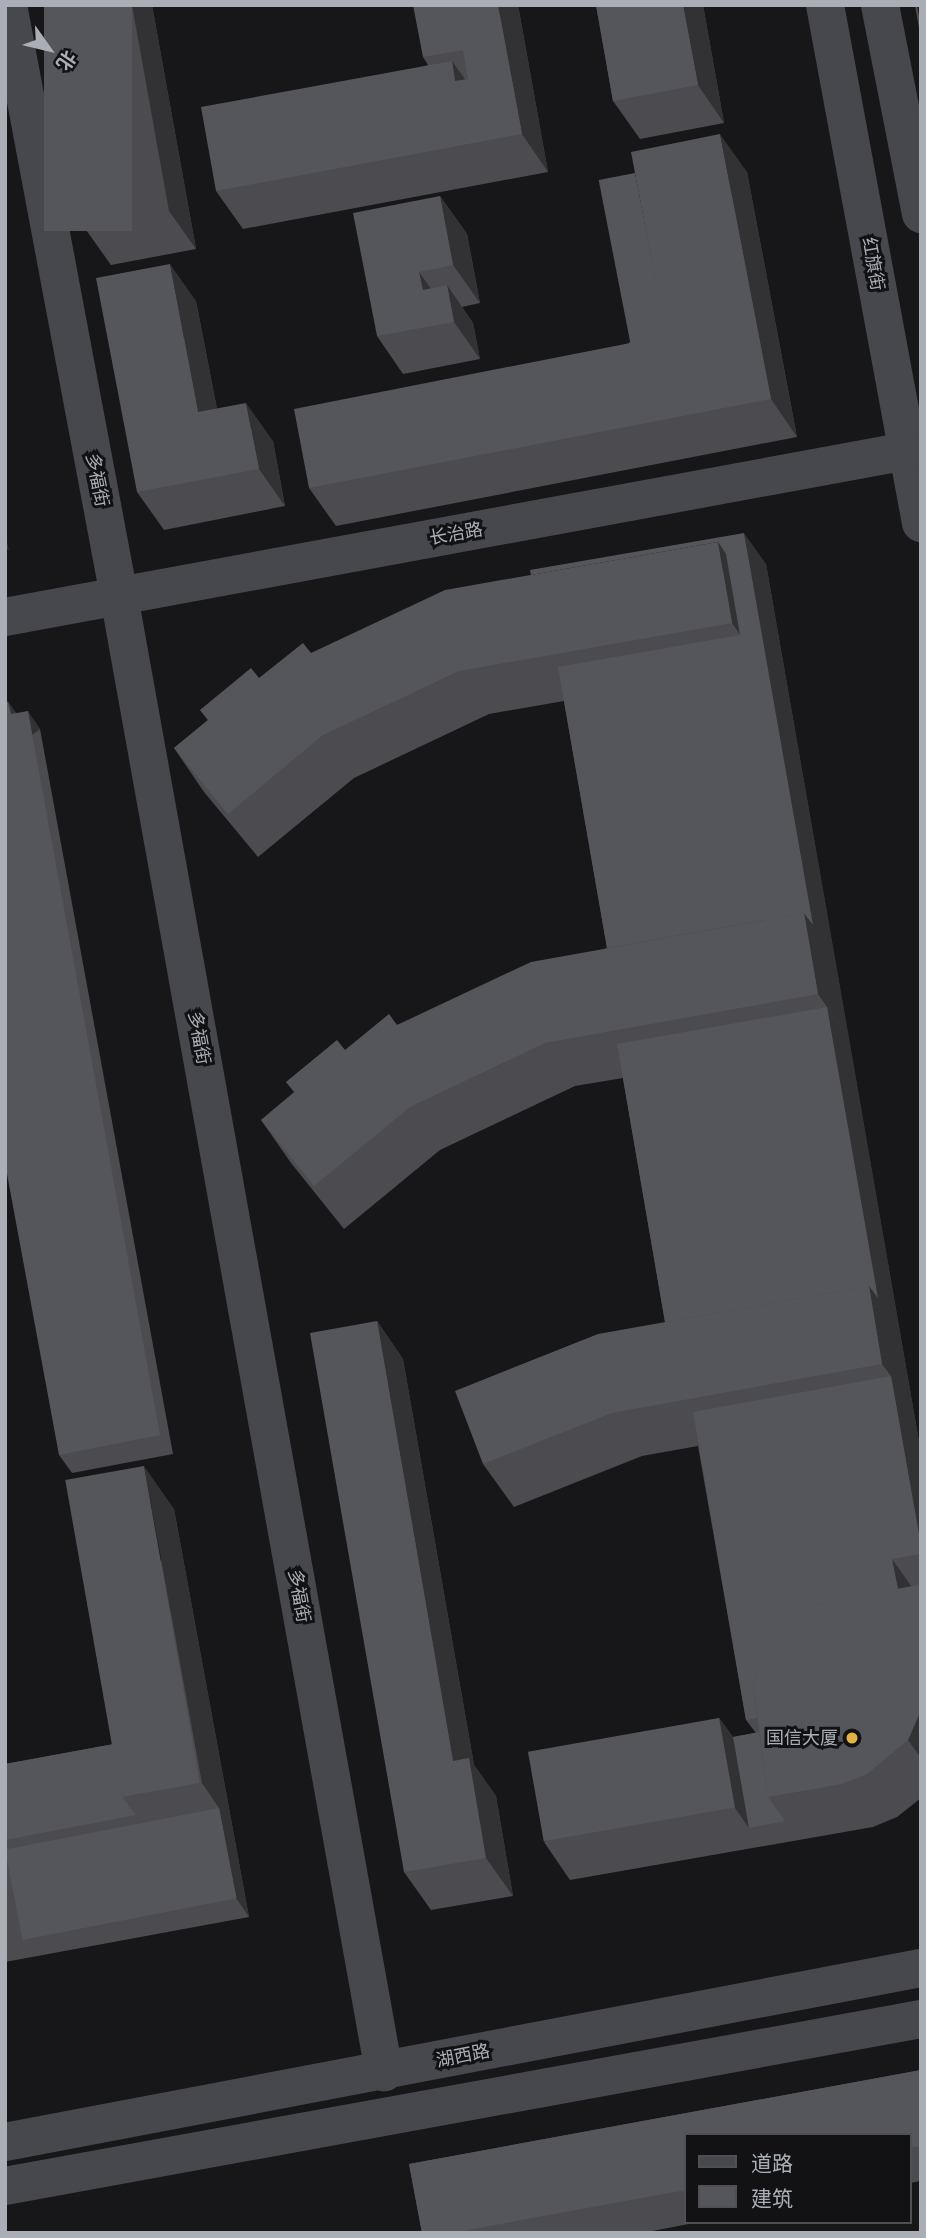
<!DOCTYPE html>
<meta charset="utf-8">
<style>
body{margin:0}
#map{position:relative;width:926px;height:2238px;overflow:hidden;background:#171719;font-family:"DejaVu Sans","Noto Sans SC",sans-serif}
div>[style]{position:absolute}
.secondary>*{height:38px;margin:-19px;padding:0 19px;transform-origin:19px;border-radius:19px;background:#46484d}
.tram>*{height:2px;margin:-1px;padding:0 1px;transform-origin:1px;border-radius:1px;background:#4f5156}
.wall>*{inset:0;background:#4b4b50}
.shaded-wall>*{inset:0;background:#323235;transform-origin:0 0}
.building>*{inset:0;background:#55565b;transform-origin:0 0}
.dots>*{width:19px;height:19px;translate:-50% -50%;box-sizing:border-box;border:4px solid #121214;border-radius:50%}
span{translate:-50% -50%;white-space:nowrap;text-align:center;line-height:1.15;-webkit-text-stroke:6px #121214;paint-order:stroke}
.street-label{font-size:18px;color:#aaaeb7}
.poi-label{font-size:18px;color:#aaaeb7}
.right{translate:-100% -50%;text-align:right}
.frame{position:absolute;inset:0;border:7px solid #aaaeb7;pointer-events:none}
.legend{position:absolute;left:684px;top:2133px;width:228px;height:91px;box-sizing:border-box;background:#121214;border:2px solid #4f5055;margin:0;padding:9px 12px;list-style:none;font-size:21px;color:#aaaeb7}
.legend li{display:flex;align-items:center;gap:14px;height:35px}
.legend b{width:35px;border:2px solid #4f5055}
.north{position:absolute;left:14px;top:14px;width:70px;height:70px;-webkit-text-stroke:5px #121214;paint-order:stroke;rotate:124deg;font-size:19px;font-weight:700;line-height:28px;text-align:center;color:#aaaeb7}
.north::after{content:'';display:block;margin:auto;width:24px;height:32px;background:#aaaeb7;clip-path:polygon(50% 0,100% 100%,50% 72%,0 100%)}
</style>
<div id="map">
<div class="secondary">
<div style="left:8px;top:5px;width:601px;rotate:79.36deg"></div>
<div style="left:119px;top:596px;width:1500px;rotate:79.82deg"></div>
<div style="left:825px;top:5px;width:527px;rotate:79.5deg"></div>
<div style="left:880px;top:5px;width:213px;rotate:78.9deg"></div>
<div style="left:5px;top:617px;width:917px;rotate:-10.43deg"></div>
<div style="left:5px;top:2142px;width:932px;rotate:-10.76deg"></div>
<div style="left:5px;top:2186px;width:931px;rotate:-10.33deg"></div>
</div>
<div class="tram">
<div style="left:916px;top:5px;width:27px;rotate:80deg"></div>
</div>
<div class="wall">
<div style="clip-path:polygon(44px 5px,152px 5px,196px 249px,111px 265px,84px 227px)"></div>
<div style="clip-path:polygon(518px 5px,548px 172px,243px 229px,216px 191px,428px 65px,423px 57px)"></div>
<div style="clip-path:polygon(596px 5px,703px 5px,724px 123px,640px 139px,613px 101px)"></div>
<div style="clip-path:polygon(747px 172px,797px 437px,336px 526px,309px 488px,629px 343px)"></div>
<div style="clip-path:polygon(440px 196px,467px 234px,480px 303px,462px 307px,473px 323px,480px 359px,403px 374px,377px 336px)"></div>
<div style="clip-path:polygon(196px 301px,217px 409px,273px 441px,285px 506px,164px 530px,137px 492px)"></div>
<div style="clip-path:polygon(766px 564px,921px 1453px,921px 1798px,897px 1817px,873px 1827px,570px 1880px,544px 1842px,719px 1718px,733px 1737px,756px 1733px,746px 1720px,698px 1446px,642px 1456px,514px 1507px,483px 1464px,665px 1322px,623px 1078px,575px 1086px,440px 1150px,344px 1229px,291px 1163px,261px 1120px,294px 1092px,286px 1082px,345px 1050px,397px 1025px,607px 948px,564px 701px,489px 714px,354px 778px,258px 857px,204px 792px,174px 748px,208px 720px,200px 710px,259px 678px,311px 653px)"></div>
<div style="clip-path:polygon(8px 702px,16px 713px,40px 729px,173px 1454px,72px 1473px,59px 1455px)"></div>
<div style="clip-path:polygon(377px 1321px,403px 1359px,474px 1765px,496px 1796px,513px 1896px,431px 1910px,404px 1872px)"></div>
<div style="clip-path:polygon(174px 1509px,249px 1917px,5px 1962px,5px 1764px,114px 1744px)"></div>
<div style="clip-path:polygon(921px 2070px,921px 2181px,910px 2183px,910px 2135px,686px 2135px,686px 2222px,699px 2222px,642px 2233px,422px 2233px,409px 2164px)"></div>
</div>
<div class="shaded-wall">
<div style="clip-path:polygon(132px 5px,152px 5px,196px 249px,169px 211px)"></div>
<div style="clip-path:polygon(498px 5px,518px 5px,548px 172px,522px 134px)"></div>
<div style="clip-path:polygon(683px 5px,703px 5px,724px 123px,698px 85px)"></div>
<div style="clip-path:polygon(452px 61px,479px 99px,455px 81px)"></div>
<div style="clip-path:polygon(720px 134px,747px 172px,797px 437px,771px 399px)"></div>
<div style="clip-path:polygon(440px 196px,467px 234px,480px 303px,453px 265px)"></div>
<div style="clip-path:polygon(170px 264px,196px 301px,225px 450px,198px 412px)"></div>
<div style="clip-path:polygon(419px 272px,446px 310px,423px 290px)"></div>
<div style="clip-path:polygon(447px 285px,473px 323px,480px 359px,454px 322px)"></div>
<div style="clip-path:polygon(246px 403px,273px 441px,285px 506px,259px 469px)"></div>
<div style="clip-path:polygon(5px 533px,9px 551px,5px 546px)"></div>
<div style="clip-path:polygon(744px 533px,766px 564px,849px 1038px,818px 994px,804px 913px)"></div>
<div style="clip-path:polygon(718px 542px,748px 585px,762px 666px,732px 623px)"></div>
<div style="clip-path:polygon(8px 702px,21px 720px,11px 714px)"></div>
<div style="left:28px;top:711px;width:22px;height:736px;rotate:56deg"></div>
<div style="clip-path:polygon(827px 1007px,849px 1038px,921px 1453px,921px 1546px,891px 1376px,882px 1364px,869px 1286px)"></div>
<div style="clip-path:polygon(377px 1321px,403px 1359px,474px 1765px,496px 1796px,513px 1896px,486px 1858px,453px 1761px)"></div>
<div style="clip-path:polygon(144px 1466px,174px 1509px,249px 1917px,236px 1898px,219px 1808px,202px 1783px)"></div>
<div style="clip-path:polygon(892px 1559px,914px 1590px,900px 1602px)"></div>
<div style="clip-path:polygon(921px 1710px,921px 1758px,908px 1740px)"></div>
<div style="clip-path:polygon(719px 1718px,746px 1755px,749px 1828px,735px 1808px)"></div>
</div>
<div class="building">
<div style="left:44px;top:5px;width:88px;height:226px"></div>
<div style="clip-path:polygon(413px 5px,498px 5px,522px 134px,216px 191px,201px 107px,452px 61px,455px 81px,468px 79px,463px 50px,423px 57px)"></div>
<div style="clip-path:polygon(596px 5px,683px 5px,698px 85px,613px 101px)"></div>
<div style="clip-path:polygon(720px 134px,771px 399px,309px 488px,294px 409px,666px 336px,631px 152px)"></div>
<div style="left:635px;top:173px;width:166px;height:37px;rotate:79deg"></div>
<div style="clip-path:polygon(440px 196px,453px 265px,419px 272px,423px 290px,447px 285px,454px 322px,377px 336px,353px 213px)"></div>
<div style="clip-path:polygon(170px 264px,198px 412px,246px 403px,259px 469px,137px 492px,96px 278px)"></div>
<div style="clip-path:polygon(744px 533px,813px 925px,804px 913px,607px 948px,558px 667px,740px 635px,726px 554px,718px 542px,531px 575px,530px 570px)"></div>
<div style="clip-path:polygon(718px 542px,732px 623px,459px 671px,323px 735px,228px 814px,174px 748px,208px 720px,200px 710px,251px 668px,259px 678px,303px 643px,311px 653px,445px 590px)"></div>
<div style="clip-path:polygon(5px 700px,8px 702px,11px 714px,28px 711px,160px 1435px,59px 1455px,5px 1163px)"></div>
<div style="clip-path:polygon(804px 913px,818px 994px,545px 1043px,410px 1107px,314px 1186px,261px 1120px,295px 1092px,286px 1082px,337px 1040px,345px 1050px,389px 1014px,397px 1025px,531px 962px)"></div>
<div style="clip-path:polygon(827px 1007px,878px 1298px,869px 1286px,665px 1322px,617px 1044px)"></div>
<div style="clip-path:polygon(869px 1286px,882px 1364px,612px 1413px,483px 1464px,455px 1391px,598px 1334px)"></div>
<div style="clip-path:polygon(377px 1321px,453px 1761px,469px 1758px,486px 1858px,404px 1872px,310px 1333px)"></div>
<div style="clip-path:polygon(891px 1376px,921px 1546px,921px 1554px,892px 1559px,898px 1589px,826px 1602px,803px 1611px,768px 1644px,753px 1684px,757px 1718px,746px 1720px,693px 1412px)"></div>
<div style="left:144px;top:1466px;width:322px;height:80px;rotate:80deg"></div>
<div style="clip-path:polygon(918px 1585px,921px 1602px,921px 1710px,908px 1740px,867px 1774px,842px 1784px,768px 1797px,753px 1684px,768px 1644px,803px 1611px,826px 1602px)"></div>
<div style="left:719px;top:1718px;width:91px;height:194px;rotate:80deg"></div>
<div style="clip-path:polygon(759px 1732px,768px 1797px,785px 1821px,749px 1828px,733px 1737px)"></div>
<div style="clip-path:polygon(114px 1744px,123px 1798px,136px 1815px,5px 1840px,5px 1764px)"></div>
<div style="left:219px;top:1808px;width:92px;height:218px;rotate:79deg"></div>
<div style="clip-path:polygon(921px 2070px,921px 2146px,910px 2148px,910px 2135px,686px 2135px,686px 2190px,451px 2233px,422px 2233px,409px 2164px)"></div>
</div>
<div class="dots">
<div style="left:852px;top:1738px;background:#e2b246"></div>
</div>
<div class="street-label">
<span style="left:873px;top:264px;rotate:80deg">红旗街</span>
<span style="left:97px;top:480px;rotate:79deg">多福街</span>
<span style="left:456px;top:534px;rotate:-10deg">长治路</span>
<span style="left:199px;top:1038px;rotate:80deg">多福街</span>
<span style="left:299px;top:1596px;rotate:80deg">多福街</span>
<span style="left:463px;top:2056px;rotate:-11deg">湖西路</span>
</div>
<div class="poi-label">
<span class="right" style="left:838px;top:1738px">国信大厦</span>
</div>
<div class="frame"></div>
<ul class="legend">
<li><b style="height:9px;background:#46484d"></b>道路</li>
<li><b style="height:19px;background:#55565b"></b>建筑</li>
</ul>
<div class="north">北</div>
</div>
